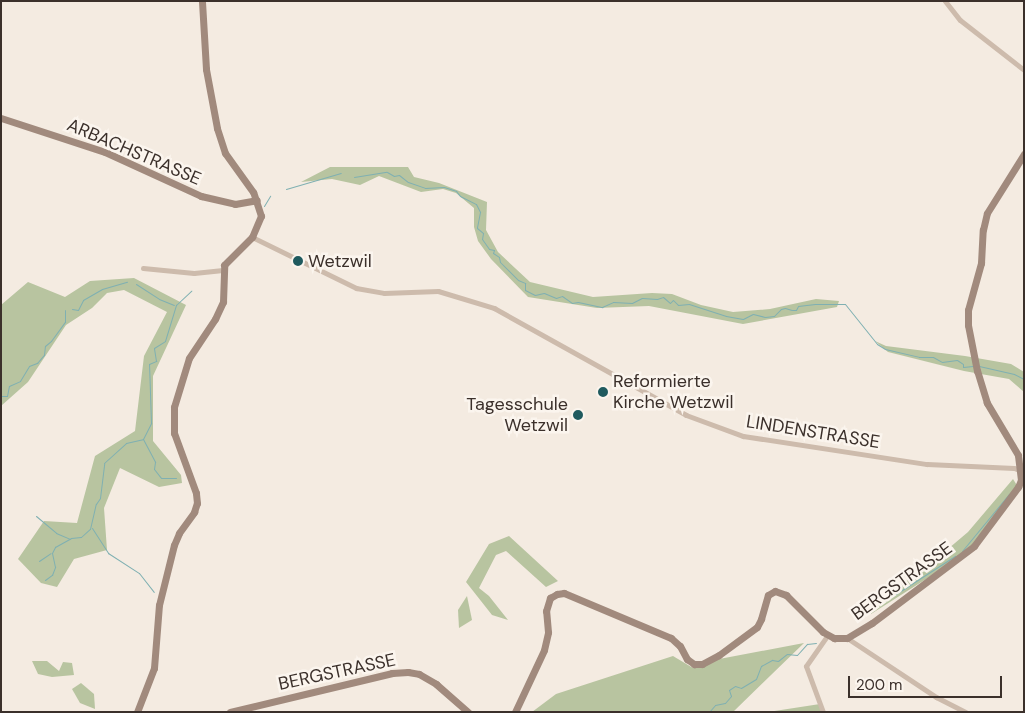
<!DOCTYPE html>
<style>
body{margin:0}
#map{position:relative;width:1025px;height:713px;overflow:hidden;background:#f4ebe1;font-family:"DM Sans",sans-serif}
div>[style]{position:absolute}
.green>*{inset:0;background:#b8c4a0}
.stream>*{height:1px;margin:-0.5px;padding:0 0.5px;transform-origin:0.5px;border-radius:0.5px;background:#7fb0b2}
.street>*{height:5px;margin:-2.5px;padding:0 2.5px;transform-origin:2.5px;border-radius:2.5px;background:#cdbbac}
.secondary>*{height:7px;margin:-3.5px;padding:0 3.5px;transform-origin:3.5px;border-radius:3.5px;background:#a18a7d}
.dots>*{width:14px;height:14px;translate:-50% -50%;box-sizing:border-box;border:2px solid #fbf5ee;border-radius:50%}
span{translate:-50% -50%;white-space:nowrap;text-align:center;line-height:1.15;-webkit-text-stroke:5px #fbf5ee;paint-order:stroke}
.street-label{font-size:18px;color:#3b302b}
.poi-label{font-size:18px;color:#3b302b}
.left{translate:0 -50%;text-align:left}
.right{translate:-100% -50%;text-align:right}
.frame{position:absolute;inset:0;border:2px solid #3b302b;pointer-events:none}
.scale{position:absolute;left:848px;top:676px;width:154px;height:22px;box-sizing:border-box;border:2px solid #3b302b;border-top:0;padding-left:6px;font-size:15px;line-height:18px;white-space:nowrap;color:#3b302b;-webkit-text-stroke:4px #fbf5ee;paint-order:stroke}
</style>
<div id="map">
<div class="green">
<div style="clip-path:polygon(330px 167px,408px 167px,414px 177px,439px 183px,487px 202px,486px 230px,498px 252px,530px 282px,593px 297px,652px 293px,672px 294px,701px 305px,733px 312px,770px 309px,816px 299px,839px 301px,837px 307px,743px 324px,649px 306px,597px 308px,528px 297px,491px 259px,478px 241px,474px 227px,474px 208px,456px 193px,443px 189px,421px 192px,379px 176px,360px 185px,332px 179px,301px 182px)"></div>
<div style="clip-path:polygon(134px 278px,186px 305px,153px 376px,153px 441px,181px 475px,182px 483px,159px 487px,120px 468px,104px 508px,107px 550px,74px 559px,57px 587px,41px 583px,18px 559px,44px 521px,77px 523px,95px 456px,135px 431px,144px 356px,167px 312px,124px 290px,107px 293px,92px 308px,66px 325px,28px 382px,1px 406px,1px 305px,28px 282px,65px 297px,90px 281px)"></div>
<div style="clip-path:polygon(875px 341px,886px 346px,965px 356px,1011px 364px,1024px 372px,1024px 392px,1009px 379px,964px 371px,888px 352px)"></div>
<div style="clip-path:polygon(1013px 479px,1018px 487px,985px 533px,953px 562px,871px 614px,871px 599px,916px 576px,968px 532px)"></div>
<div style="clip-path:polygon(509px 536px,558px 581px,546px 587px,506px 551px,496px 555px,479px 588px,489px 596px,508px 620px,492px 615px,466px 582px,489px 544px)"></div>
<div style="clip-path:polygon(467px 596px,472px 620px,459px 628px,458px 610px)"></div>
<div style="clip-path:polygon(804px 643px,733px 712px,532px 712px,556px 694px,673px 656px,693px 668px,714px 660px)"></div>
<div style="clip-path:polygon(32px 661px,47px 661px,59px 671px,63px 662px,72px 663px,74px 675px,52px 677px,38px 674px)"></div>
<div style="clip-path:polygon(81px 683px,94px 694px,95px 709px,80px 703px,72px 689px)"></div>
<div style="clip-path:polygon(820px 704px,823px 712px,768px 712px)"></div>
</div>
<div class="stream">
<div style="left:354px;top:177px;width:33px;rotate:-9deg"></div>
<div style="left:387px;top:172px;width:8px;rotate:30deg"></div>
<div style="left:394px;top:176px;width:5px;rotate:-11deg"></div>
<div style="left:399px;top:175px;width:11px;rotate:38deg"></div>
<div style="left:408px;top:182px;width:18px;rotate:19deg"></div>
<div style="left:425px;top:188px;width:19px;rotate:-3deg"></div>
<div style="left:444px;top:187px;width:13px;rotate:18deg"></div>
<div style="left:456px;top:191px;width:6px;rotate:51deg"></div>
<div style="left:460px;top:196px;width:18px;rotate:27deg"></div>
<div style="left:476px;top:204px;width:9px;rotate:63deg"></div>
<div style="left:480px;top:212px;width:16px;rotate:101deg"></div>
<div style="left:477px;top:228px;width:8px;rotate:40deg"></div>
<div style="left:483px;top:233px;width:6px;rotate:99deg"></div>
<div style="left:482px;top:239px;width:12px;rotate:55deg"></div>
<div style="left:489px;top:249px;width:5px;rotate:11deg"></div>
<div style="left:494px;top:250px;width:3px;rotate:108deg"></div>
<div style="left:493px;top:253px;width:7px;rotate:34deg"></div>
<div style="left:499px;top:257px;width:5px;rotate:79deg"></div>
<div style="left:500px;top:262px;width:25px;rotate:45deg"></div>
<div style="left:518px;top:280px;width:8px;rotate:23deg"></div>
<div style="left:525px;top:283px;width:7px;rotate:90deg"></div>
<div style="left:525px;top:290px;width:11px;rotate:27deg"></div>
<div style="left:535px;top:295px;width:9px;rotate:-13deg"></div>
<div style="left:544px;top:293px;width:13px;rotate:23deg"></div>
<div style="left:556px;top:298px;width:6px;rotate:-18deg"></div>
<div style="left:562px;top:296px;width:12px;rotate:35deg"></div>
<div style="left:572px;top:303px;width:6px;rotate:-9deg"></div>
<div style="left:578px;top:302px;width:25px;rotate:12deg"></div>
<div style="left:602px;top:307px;width:12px;rotate:-24deg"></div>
<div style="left:613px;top:302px;width:19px;rotate:3deg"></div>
<div style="left:632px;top:303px;width:11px;rotate:-27deg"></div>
<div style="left:642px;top:298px;width:15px;rotate:4deg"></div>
<div style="left:657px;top:299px;width:6px;rotate:-18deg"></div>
<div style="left:663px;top:297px;width:9px;rotate:41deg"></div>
<div style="left:670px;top:303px;width:4px;rotate:-45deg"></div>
<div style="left:673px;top:300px;width:7px;rotate:45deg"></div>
<div style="left:678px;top:305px;width:11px;rotate:-5deg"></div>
<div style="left:689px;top:304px;width:39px;rotate:18deg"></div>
<div style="left:726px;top:316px;width:17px;rotate:10deg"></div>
<div style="left:743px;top:319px;width:11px;rotate:-27deg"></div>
<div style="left:753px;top:314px;width:12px;rotate:14deg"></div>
<div style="left:765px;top:317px;width:9px;rotate:-6deg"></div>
<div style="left:774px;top:316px;width:10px;rotate:-45deg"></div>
<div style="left:781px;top:309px;width:4px;rotate:-14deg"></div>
<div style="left:785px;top:308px;width:7px;rotate:16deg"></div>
<div style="left:792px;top:310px;width:4px"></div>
<div style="left:796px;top:310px;width:4px;rotate:-63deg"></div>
<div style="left:798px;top:306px;width:17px;rotate:-7deg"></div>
<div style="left:815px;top:304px;width:30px"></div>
<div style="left:845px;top:304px;width:51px;rotate:51.3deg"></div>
<div style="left:877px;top:344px;width:9px;rotate:32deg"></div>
<div style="left:885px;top:349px;width:35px;rotate:13deg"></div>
<div style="left:919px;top:357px;width:14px"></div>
<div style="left:933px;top:357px;width:10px;rotate:29deg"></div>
<div style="left:942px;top:362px;width:15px;rotate:-8deg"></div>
<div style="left:957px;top:360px;width:7px;rotate:34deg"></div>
<div style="left:963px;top:364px;width:3px;rotate:90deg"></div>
<div style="left:963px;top:367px;width:10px;rotate:-6deg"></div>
<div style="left:286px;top:189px;width:57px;rotate:-16.2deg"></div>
<div style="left:264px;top:206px;width:12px;rotate:-59deg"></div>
<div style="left:136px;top:284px;width:27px;rotate:33deg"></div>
<div style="left:159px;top:299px;width:16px;rotate:22deg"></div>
<div style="left:72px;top:309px;width:6px;rotate:9deg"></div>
<div style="left:78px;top:310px;width:11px;rotate:-63deg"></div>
<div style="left:83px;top:300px;width:22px;rotate:-30deg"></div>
<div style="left:102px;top:289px;width:26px;rotate:-16deg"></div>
<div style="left:979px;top:366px;width:36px;rotate:13deg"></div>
<div style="left:1014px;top:374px;width:11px;rotate:27deg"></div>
<div style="left:1px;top:396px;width:6px"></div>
<div style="left:7px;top:396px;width:10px;rotate:-79deg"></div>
<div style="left:9px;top:386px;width:12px;rotate:-24deg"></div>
<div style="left:20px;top:381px;width:17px;rotate:-59deg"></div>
<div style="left:29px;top:366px;width:9px;rotate:-21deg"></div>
<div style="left:37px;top:363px;width:11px;rotate:-49deg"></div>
<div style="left:44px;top:355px;width:9px;rotate:-84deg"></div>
<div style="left:45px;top:346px;width:8px;rotate:-40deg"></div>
<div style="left:51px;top:341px;width:24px;rotate:-54deg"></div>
<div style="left:65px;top:322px;width:12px;rotate:-90deg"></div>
<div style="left:143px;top:439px;width:26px;rotate:62deg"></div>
<div style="left:155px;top:462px;width:7px;rotate:98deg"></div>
<div style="left:154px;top:469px;width:11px;rotate:52deg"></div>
<div style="left:161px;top:478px;width:15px"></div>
<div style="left:36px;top:516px;width:26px;rotate:40deg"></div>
<div style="left:56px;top:533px;width:15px;rotate:23deg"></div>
<div style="left:92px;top:528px;width:30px;rotate:57deg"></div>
<div style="left:108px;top:553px;width:37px;rotate:33deg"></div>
<div style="left:139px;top:573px;width:24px;rotate:52deg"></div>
<div style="left:962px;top:551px;width:74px;rotate:-50.5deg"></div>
<div style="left:39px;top:561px;width:14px;rotate:-34deg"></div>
<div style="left:45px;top:580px;width:9px;rotate:-36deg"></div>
<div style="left:52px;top:575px;width:9px;rotate:-69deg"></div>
<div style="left:55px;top:567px;width:14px;rotate:-102deg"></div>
<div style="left:52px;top:553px;width:7px;rotate:-63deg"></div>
<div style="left:55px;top:547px;width:18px;rotate:-29deg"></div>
<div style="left:71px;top:538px;width:10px;rotate:-6deg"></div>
<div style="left:81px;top:537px;width:12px;rotate:-42deg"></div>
<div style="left:90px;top:529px;width:26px;rotate:-77deg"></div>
<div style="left:96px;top:504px;width:7px;rotate:-56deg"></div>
<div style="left:100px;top:498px;width:35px;rotate:-83deg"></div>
<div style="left:104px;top:463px;width:30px;rotate:-42deg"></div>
<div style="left:126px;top:443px;width:17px;rotate:-13deg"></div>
<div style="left:143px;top:439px;width:18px;rotate:-63deg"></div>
<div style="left:151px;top:423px;width:59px;rotate:-91.9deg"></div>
<div style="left:149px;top:364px;width:8px;rotate:-23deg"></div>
<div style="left:156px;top:361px;width:13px;rotate:-99deg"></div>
<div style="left:154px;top:348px;width:13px;rotate:-32deg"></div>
<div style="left:165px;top:341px;width:38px;rotate:-73deg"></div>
<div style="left:176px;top:305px;width:21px;rotate:-43deg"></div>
<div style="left:857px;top:606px;width:32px;rotate:-13deg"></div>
<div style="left:888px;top:599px;width:80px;rotate:-32.7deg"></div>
<div style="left:709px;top:712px;width:9px;rotate:-49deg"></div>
<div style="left:715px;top:705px;width:10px;rotate:-11deg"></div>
<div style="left:725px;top:703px;width:9px;rotate:-49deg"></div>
<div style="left:731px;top:696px;width:6px;rotate:-108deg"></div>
<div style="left:729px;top:690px;width:7px;rotate:-34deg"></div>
<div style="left:735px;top:686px;width:6px;rotate:18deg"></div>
<div style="left:741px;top:688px;width:17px;rotate:-31deg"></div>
<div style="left:756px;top:679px;width:14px;rotate:-69deg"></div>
<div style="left:761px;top:666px;width:13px;rotate:-29deg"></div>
<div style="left:772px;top:660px;width:6px;rotate:9deg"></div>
<div style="left:778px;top:661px;width:11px;rotate:-38deg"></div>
<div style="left:787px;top:654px;width:10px;rotate:6deg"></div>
<div style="left:797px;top:655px;width:15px;rotate:-48deg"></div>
<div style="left:807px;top:644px;width:9px;rotate:-6deg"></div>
</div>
<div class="street">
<div style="left:945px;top:1px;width:24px;rotate:52deg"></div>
<div style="left:960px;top:20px;width:81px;rotate:38deg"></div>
<div style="left:252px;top:237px;width:116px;rotate:26.1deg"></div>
<div style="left:356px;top:288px;width:28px;rotate:10deg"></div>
<div style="left:384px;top:293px;width:54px;rotate:-2.1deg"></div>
<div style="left:438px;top:291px;width:59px;rotate:16.9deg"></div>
<div style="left:494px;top:308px;width:220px;rotate:29.1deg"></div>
<div style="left:686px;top:415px;width:61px;rotate:20.2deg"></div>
<div style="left:743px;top:436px;width:186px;rotate:8.7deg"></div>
<div style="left:927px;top:464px;width:87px;rotate:2.6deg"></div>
<div style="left:1014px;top:468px;width:11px;rotate:22deg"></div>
<div style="left:143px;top:268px;width:51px;rotate:5.6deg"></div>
<div style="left:194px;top:273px;width:29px;rotate:-6deg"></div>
<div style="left:847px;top:638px;width:107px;rotate:33.5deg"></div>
<div style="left:936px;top:697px;width:33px;rotate:27deg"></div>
<div style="left:823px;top:712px;width:49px;rotate:-110.3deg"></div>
<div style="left:806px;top:666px;width:38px;rotate:-55deg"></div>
</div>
<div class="secondary">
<div style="left:1px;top:118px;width:109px;rotate:18.1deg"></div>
<div style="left:105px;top:152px;width:106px;rotate:24.6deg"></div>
<div style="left:201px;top:196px;width:35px;rotate:13deg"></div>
<div style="left:235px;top:204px;width:22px;rotate:-10deg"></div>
<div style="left:137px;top:712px;width:47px;rotate:-68.9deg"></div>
<div style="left:154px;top:668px;width:63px;rotate:-85.5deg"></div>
<div style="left:159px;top:605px;width:62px;rotate:-76deg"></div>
<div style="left:174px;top:545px;width:13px;rotate:-67deg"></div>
<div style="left:179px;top:533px;width:26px;rotate:-54deg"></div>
<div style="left:194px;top:512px;width:9px;rotate:-72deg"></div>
<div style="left:197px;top:503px;width:10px;rotate:-96deg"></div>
<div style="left:196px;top:493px;width:64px;rotate:-110.1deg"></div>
<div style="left:174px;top:433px;width:26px;rotate:-90deg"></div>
<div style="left:174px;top:407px;width:51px;rotate:-73deg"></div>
<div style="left:189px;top:358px;width:47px;rotate:-56.3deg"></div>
<div style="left:215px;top:319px;width:19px;rotate:-65deg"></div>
<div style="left:223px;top:302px;width:37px;rotate:-88deg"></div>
<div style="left:224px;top:265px;width:40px;rotate:-45deg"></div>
<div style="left:252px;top:237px;width:23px;rotate:-67deg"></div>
<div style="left:261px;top:216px;width:25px;rotate:-108deg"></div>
<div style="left:253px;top:192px;width:48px;rotate:-125.7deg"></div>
<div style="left:225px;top:153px;width:26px;rotate:-108deg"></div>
<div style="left:217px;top:128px;width:60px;rotate:-100.6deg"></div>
<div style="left:206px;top:69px;width:68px;rotate:-93.4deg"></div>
<div style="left:230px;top:712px;width:167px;rotate:-13.5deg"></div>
<div style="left:392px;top:673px;width:16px;rotate:-4deg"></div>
<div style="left:408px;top:672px;width:11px;rotate:10deg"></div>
<div style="left:419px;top:674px;width:20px;rotate:30deg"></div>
<div style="left:436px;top:684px;width:43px;rotate:41.2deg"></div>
<div style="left:515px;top:712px;width:68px;rotate:-64.9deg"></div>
<div style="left:544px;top:650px;width:18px;rotate:-77deg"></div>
<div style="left:548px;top:632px;width:21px;rotate:-95deg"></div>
<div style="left:546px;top:611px;width:14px;rotate:-73deg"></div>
<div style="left:550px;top:598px;width:8px;rotate:-30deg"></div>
<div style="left:557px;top:594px;width:7px;rotate:-8deg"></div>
<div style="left:564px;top:593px;width:116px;rotate:22.8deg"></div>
<div style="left:671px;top:638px;width:12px;rotate:42deg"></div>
<div style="left:680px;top:646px;width:15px;rotate:62deg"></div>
<div style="left:687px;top:659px;width:9px;rotate:36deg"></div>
<div style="left:694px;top:664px;width:8px"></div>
<div style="left:702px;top:664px;width:19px;rotate:-28deg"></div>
<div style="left:719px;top:655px;width:47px;rotate:-36.4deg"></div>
<div style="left:757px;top:627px;width:9px;rotate:-63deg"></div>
<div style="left:761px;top:619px;width:25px;rotate:-74deg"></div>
<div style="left:768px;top:595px;width:8px;rotate:-30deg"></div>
<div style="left:775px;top:591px;width:12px;rotate:20deg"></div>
<div style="left:786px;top:595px;width:52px;rotate:45deg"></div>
<div style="left:823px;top:632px;width:13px;rotate:29deg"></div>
<div style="left:834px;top:638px;width:13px"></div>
<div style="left:847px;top:638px;width:29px;rotate:-31deg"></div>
<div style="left:872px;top:623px;width:128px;rotate:-37deg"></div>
<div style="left:974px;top:546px;width:74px;rotate:-53.3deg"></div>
<div style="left:1018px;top:487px;width:8px;rotate:-67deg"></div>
<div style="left:1021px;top:480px;width:25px;rotate:-97deg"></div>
<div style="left:1018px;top:455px;width:61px;rotate:-120.8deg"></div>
<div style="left:987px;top:403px;width:34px;rotate:-107deg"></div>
<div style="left:977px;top:371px;width:47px;rotate:-101.1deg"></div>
<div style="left:968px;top:325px;width:15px;rotate:-90deg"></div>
<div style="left:968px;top:310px;width:49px;rotate:-74.5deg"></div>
<div style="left:981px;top:263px;width:33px;rotate:-87deg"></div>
<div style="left:983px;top:230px;width:17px;rotate:-77deg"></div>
<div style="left:987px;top:213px;width:70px;rotate:-57.9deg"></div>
</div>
<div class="dots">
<div style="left:298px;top:261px;background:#1f5a5e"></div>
<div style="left:603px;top:392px;background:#1f5a5e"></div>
<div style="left:578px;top:415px;background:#1f5a5e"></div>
</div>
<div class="street-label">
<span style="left:134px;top:152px;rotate:23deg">ARBACHSTRASSE</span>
<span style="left:813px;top:432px;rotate:9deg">LINDENSTRASSE</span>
<span style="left:902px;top:581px;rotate:-36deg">BERGSTRASSE</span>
<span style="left:337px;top:672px;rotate:-12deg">BERGSTRASSE</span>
</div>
<div class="poi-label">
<span class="left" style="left:308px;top:261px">Wetzwil</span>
<span class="left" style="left:613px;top:392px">Reformierte<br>Kirche Wetzwil</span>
<span class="right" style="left:568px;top:415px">Tagesschule<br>Wetzwil</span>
</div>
<div class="frame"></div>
<div class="scale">200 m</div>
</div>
